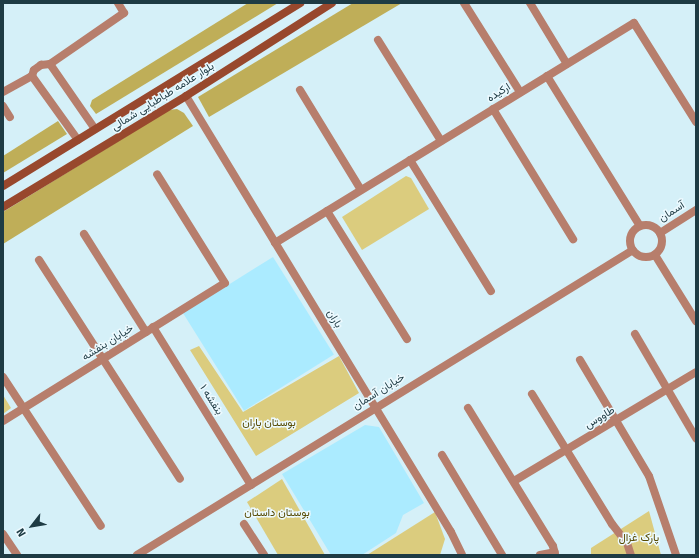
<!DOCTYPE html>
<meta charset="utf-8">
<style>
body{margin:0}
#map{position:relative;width:699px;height:558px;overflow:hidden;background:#d5f0f8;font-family:"Fira Sans",Vazirmatn,sans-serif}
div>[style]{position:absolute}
.built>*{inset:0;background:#abebff;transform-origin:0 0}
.green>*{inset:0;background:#dbcc7e}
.forest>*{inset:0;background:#bfae58}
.minor>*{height:8px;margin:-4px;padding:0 4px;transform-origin:4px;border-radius:4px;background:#b77e6c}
.tertiary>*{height:8px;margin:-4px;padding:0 4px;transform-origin:4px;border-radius:4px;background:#b77e6c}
.tertiary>.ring{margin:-4px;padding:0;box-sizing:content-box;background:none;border:8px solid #b77e6c;border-radius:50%}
.secondary>*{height:8px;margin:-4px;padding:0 4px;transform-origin:4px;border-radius:4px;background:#98482d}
span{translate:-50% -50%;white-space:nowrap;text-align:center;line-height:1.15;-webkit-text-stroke:3px #edfaff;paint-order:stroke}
.street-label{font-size:11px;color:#1e3b44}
.park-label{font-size:11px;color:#554901}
.frame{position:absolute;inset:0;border:4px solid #1e3b44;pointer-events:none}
.north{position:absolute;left:12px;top:506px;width:40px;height:40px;-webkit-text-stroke:3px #edfaff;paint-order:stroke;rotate:239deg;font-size:11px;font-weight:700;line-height:16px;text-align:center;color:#1e3b44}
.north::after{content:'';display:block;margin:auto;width:14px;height:18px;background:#1e3b44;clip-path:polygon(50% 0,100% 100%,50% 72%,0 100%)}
</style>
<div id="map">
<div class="built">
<div style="left:273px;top:257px;width:115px;height:106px;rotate:58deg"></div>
<div style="clip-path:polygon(365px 425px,379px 427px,424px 503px,403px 515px,396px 533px,362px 555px,331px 555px,282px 474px)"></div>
</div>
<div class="green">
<div style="clip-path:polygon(406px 176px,411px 178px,429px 209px,362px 250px,342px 217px)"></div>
<div style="clip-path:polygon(199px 346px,243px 412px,339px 356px,359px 393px,256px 456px,190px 350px)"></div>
<div style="clip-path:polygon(3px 395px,11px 408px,3px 414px)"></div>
<div style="clip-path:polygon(282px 479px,325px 555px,278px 555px,247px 502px)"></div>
<div style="clip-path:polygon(649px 511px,661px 555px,591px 555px,591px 548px)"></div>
<div style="clip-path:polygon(435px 512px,445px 539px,440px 555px,367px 555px)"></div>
</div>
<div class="forest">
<div style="clip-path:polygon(248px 3px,278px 3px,96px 114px,90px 106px,92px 100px)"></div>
<div style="clip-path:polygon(353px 3px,402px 3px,209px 117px,198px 97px)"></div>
<div style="clip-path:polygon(177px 109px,184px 113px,193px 126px,3px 244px,3px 212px,169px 110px)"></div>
<div style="clip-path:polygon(58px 121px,67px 134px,3px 173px,3px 156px)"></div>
</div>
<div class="minor">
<div style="left:464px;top:3px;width:105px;rotate:57.8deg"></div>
<div style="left:530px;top:3px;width:71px;rotate:58.8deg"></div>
<div style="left:378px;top:40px;width:119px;rotate:58deg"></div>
<div style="left:50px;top:64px;width:90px;rotate:-34.6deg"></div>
<div style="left:124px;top:13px;width:12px;rotate:-121deg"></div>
<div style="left:547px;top:76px;width:176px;rotate:58.2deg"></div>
<div style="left:300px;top:90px;width:117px;rotate:58.6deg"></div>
<div style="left:3px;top:92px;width:33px;rotate:-29deg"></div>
<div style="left:3px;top:106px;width:13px;rotate:58deg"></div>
<div style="left:493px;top:109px;width:153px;rotate:58.4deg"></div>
<div style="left:78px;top:140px;width:79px;rotate:-125.7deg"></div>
<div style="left:32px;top:76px;width:6px;rotate:-72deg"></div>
<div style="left:34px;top:70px;width:9px;rotate:-36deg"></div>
<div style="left:41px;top:65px;width:9px;rotate:-6deg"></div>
<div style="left:50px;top:64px;width:79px;rotate:55.3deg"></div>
<div style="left:410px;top:160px;width:154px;rotate:58.3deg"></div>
<div style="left:327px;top:211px;width:151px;rotate:58deg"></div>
<div style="left:84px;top:234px;width:116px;rotate:57.7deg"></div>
<div style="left:275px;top:243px;width:421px;rotate:-31.5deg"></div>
<div style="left:634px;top:23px;width:117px;rotate:57.9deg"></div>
<div style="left:39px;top:260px;width:260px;rotate:57.2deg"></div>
<div style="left:153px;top:327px;width:186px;rotate:58.2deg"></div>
<div style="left:635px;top:334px;width:121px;rotate:59.6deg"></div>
<div style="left:580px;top:360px;width:135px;rotate:59.3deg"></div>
<div style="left:649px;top:476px;width:83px;rotate:71.1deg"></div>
<div style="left:3px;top:377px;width:178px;rotate:56.7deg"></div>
<div style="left:532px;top:394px;width:153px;rotate:58.4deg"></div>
<div style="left:612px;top:524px;width:24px;rotate:52deg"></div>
<div style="left:627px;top:543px;width:13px;rotate:72deg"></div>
<div style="left:468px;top:408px;width:162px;rotate:58.4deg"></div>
<div style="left:553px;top:546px;width:9px;rotate:77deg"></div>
<div style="left:3px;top:421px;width:261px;rotate:-31.9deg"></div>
<div style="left:225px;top:283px;width:128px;rotate:-122deg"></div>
<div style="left:442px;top:455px;width:117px;rotate:59deg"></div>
<div style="left:514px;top:481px;width:212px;rotate:-30.9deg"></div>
<div style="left:244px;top:524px;width:37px;rotate:57deg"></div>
<div style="left:3px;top:534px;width:25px;rotate:56deg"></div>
<div style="left:540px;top:555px;width:15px;rotate:-11deg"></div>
</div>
<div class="tertiary">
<div style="left:186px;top:96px;width:510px;rotate:58.71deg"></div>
<div style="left:451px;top:532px;width:25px;rotate:64deg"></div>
<div class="ring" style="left:630px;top:225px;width:24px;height:24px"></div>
<div style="left:660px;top:233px;width:43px;rotate:-32.6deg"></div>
<div style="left:655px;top:255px;width:78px;rotate:58.2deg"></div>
<div style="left:137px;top:555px;width:582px;rotate:-31.59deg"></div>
</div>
<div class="secondary">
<div style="left:3px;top:186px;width:349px;rotate:-31.6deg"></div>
<div style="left:3px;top:207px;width:214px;rotate:-31.2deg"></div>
<div style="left:186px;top:96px;width:173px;rotate:-32.5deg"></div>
</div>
<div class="street-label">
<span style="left:499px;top:93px;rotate:-32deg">ارکیده</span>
<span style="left:163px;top:97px;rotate:-32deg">بلوار علامه طباطبایی شمالی</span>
<span style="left:672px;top:212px;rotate:-32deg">آسمان</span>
<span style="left:334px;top:319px;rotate:59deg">باران</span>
<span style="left:108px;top:343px;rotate:-32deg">خیابان بنفشه</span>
<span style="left:379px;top:392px;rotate:-32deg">خیابان آسمان</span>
<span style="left:211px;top:400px;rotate:58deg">بنفشه ۱</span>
<span style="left:600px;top:418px;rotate:-31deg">طاووس</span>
</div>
<div class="park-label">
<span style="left:269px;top:423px">بوستان باران</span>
<span style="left:277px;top:513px">بوستان داستان</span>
<span style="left:639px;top:538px">پارک غزال</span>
</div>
<div class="frame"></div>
<div class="north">N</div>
</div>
